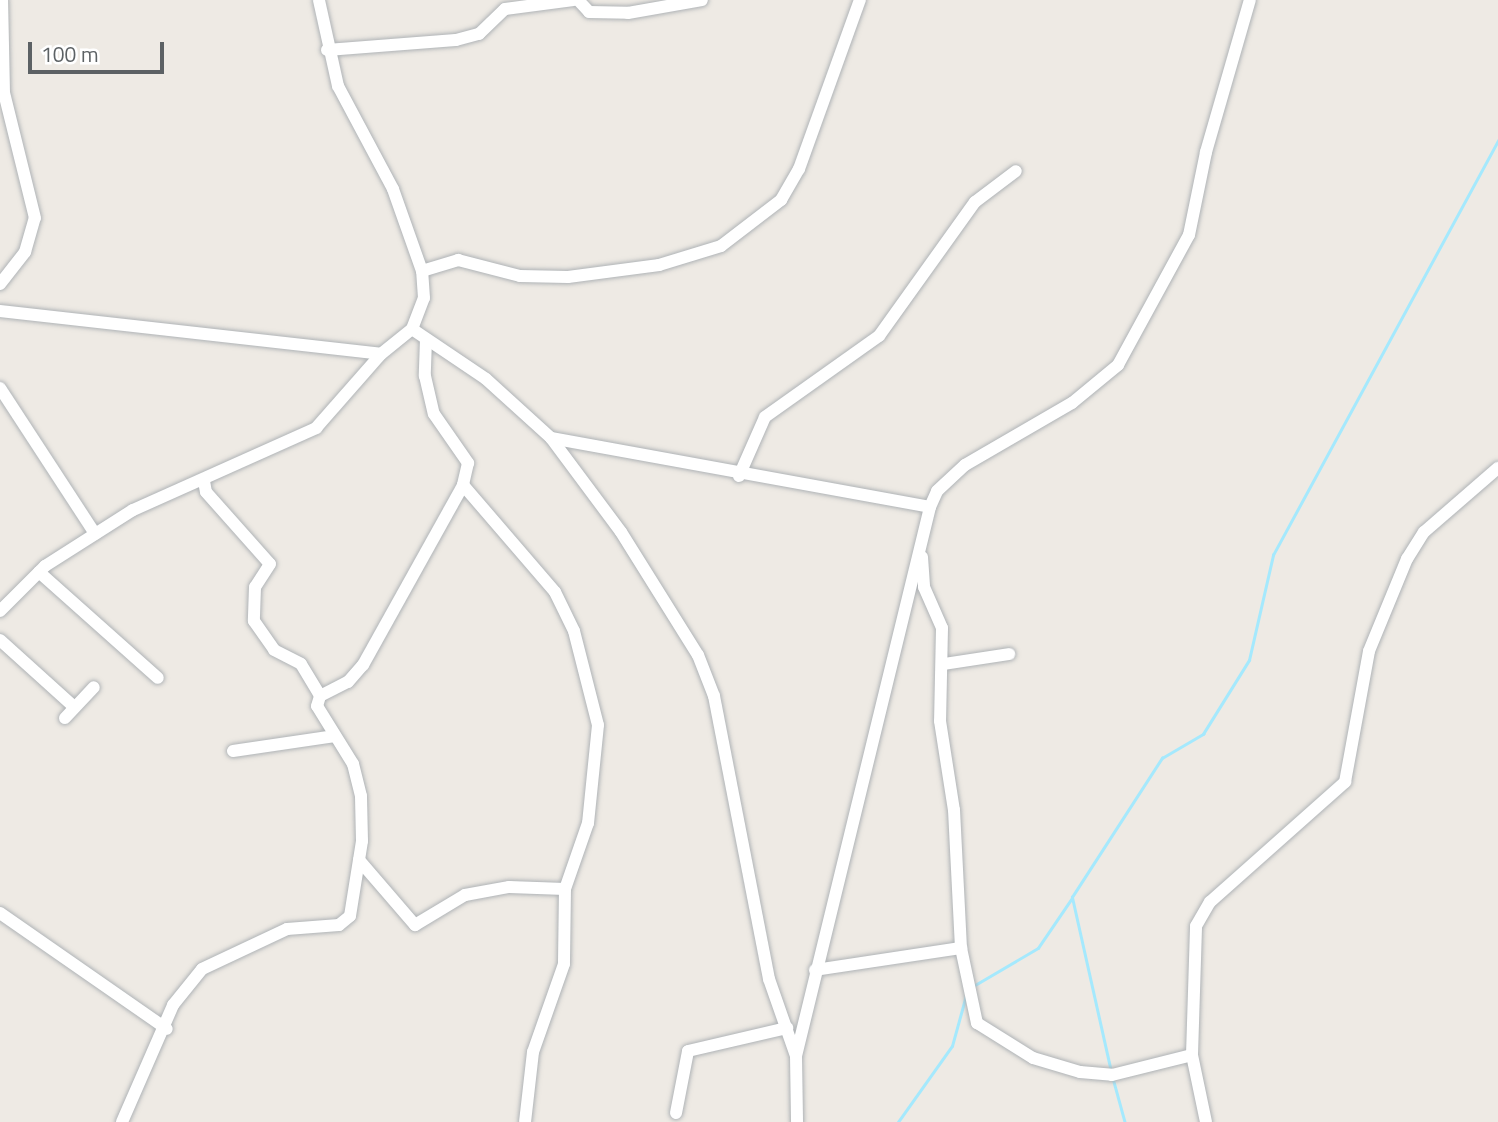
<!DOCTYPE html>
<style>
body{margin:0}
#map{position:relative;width:1498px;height:1122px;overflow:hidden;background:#eeeae4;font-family:"Titillium Web",sans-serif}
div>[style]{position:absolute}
.stream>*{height:2.5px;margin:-1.25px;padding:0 1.25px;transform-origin:1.25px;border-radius:1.25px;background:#a5e9fd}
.roads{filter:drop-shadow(0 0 2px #afb3b6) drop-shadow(0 0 2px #afb3b6)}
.minor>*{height:12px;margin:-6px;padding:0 6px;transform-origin:6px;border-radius:6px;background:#fff}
span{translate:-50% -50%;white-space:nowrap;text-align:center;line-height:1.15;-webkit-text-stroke:5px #fff;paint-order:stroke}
.scale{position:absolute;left:28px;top:42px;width:136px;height:32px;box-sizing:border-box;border:4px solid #5c6164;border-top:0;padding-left:9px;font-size:21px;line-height:24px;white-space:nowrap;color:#5c6164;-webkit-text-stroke:5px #fff;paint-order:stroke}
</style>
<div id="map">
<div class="stream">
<div style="left:975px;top:985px;width:73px;rotate:-30.4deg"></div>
<div style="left:1038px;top:948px;width:60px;rotate:-55.8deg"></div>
<div style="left:1111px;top:1072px;width:179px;rotate:-102.6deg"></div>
<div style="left:1072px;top:897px;width:166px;rotate:-57.1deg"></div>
<div style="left:1162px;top:758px;width:48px;rotate:-30.3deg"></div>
<div style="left:1203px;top:734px;width:87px;rotate:-58.1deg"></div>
<div style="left:1249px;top:660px;width:108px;rotate:-77.1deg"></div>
<div style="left:1273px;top:555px;width:472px;rotate:-61.5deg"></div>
<div style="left:1113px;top:1078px;width:46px;rotate:74.7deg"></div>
<div style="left:898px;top:1122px;width:93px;rotate:-54.6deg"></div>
<div style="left:952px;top:1046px;width:53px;rotate:-74.6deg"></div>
</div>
<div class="roads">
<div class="minor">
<div style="left:578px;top:0;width:16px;rotate:47deg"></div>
<div style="left:589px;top:12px;width:39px;rotate:1deg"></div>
<div style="left:628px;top:13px;width:75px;rotate:-10deg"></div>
<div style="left:327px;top:50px;width:129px;rotate:-4.4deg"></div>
<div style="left:456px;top:40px;width:24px;rotate:-15deg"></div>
<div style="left:479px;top:34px;width:36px;rotate:-44deg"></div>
<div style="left:505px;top:9px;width:69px;rotate:-7.5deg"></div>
<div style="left:422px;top:271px;width:38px;rotate:-17deg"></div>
<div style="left:458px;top:260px;width:64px;rotate:14.5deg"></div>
<div style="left:520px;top:276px;width:48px;rotate:1.2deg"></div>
<div style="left:568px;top:277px;width:92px;rotate:-7.5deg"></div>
<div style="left:659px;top:265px;width:65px;rotate:-17deg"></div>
<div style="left:721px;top:246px;width:76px;rotate:-37.5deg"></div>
<div style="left:781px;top:200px;width:36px;rotate:-60deg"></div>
<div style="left:799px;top:169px;width:180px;rotate:-70.2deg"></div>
<div style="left:0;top:284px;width:41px;rotate:-52deg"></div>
<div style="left:25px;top:252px;width:35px;rotate:-74deg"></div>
<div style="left:35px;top:218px;width:129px;rotate:-103.9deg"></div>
<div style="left:4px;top:93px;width:93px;rotate:-91.2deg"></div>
<div style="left:0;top:311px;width:383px;rotate:6.4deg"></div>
<div style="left:381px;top:354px;width:40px;rotate:-39deg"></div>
<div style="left:412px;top:329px;width:33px;rotate:-69deg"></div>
<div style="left:424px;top:298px;width:27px;rotate:-94deg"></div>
<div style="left:422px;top:271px;width:87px;rotate:-109.5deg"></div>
<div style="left:393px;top:189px;width:117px;rotate:-118.1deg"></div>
<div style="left:338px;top:86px;width:88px;rotate:-102.5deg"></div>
<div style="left:412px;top:329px;width:89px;rotate:34deg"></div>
<div style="left:486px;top:379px;width:88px;rotate:42.2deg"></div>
<div style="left:551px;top:438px;width:117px;rotate:53.3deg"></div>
<div style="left:621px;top:532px;width:145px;rotate:58deg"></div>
<div style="left:698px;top:655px;width:44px;rotate:68.7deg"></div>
<div style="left:714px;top:696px;width:288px;rotate:79deg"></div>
<div style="left:769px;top:979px;width:82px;rotate:70.7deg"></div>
<div style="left:796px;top:1056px;width:66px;rotate:89.1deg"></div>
<div style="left:426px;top:339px;width:37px;rotate:92deg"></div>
<div style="left:425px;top:376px;width:39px;rotate:77deg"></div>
<div style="left:434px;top:414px;width:60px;rotate:55.2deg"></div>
<div style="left:468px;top:463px;width:23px;rotate:103deg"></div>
<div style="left:463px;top:485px;width:141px;rotate:49.3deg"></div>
<div style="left:555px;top:592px;width:43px;rotate:64deg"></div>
<div style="left:574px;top:631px;width:97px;rotate:75.7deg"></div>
<div style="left:598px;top:725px;width:99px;rotate:95.8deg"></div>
<div style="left:588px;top:823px;width:70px;rotate:109.2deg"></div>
<div style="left:565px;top:889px;width:75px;rotate:90.8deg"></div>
<div style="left:564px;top:964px;width:93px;rotate:109.4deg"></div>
<div style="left:533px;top:1052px;width:70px;rotate:96.5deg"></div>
<div style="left:0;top:388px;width:174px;rotate:56.9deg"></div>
<div style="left:551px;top:438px;width:385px;rotate:10.3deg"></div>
<div style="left:739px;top:476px;width:64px;rotate:-66.2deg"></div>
<div style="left:765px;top:417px;width:140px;rotate:-35.4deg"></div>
<div style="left:879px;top:336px;width:165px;rotate:-54.4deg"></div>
<div style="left:975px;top:202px;width:51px;rotate:-37.1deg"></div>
<div style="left:204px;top:481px;width:11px;rotate:80deg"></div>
<div style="left:206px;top:492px;width:96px;rotate:48.4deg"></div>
<div style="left:270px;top:564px;width:27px;rotate:123deg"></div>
<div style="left:255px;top:587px;width:34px;rotate:92deg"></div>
<div style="left:254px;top:621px;width:35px;rotate:55deg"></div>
<div style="left:274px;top:650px;width:30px;rotate:27deg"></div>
<div style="left:301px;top:664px;width:37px;rotate:59deg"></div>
<div style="left:922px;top:557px;width:30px;rotate:86deg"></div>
<div style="left:924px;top:587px;width:45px;rotate:66.3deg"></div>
<div style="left:942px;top:628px;width:93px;rotate:91.2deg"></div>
<div style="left:940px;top:721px;width:90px;rotate:81.1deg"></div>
<div style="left:954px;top:810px;width:138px;rotate:87.1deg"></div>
<div style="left:961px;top:948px;width:77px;rotate:78deg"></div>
<div style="left:977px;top:1023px;width:66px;rotate:32deg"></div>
<div style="left:1033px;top:1058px;width:49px;rotate:16.6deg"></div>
<div style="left:1080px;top:1072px;width:32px;rotate:5deg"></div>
<div style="left:1112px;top:1075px;width:82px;rotate:-14deg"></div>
<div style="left:39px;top:572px;width:159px;rotate:41.7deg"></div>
<div style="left:0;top:611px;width:64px;rotate:-45deg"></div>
<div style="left:45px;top:566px;width:104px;rotate:-32.5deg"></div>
<div style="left:133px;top:510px;width:201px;rotate:-24.1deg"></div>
<div style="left:316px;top:428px;width:98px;rotate:-48.7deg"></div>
<div style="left:0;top:640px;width:97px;rotate:42.1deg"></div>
<div style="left:944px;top:664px;width:66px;rotate:-8.7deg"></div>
<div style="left:65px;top:718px;width:42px;rotate:-46.9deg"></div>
<div style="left:233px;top:751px;width:103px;rotate:-8.4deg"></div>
<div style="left:359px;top:860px;width:86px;rotate:49.3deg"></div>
<div style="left:415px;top:925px;width:58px;rotate:-31deg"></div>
<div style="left:465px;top:895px;width:45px;rotate:-10.3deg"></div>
<div style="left:509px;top:887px;width:56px;rotate:2deg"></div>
<div style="left:0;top:913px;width:203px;rotate:34.8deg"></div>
<div style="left:815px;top:970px;width:148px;rotate:-8.6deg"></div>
<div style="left:796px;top:1056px;width:565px;rotate:-76.28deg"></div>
<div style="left:930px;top:507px;width:17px;rotate:-66deg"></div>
<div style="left:937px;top:491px;width:38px;rotate:-43deg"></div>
<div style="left:965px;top:465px;width:124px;rotate:-30.1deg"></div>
<div style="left:1072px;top:403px;width:60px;rotate:-39.6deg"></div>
<div style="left:1118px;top:365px;width:148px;rotate:-61.4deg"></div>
<div style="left:1189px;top:235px;width:85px;rotate:-78.4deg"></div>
<div style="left:1206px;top:152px;width:158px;rotate:-73.9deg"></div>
<div style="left:676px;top:1113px;width:63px;rotate:-79deg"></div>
<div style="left:688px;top:1051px;width:102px;rotate:-13.1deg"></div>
<div style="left:122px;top:1122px;width:128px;rotate:-66.4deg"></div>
<div style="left:173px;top:1005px;width:46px;rotate:-51.1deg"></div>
<div style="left:202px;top:969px;width:94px;rotate:-25.2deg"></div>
<div style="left:287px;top:929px;width:52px;rotate:-4.4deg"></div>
<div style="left:339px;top:925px;width:14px;rotate:-39deg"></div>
<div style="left:350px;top:916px;width:76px;rotate:-80.9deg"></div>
<div style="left:362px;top:841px;width:45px;rotate:-91.3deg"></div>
<div style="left:361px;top:796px;width:33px;rotate:-104deg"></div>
<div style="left:353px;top:764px;width:68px;rotate:-121.8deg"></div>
<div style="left:317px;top:706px;width:10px;rotate:-73deg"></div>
<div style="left:320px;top:696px;width:31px;rotate:-27deg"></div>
<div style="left:348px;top:682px;width:23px;rotate:-49deg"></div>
<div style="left:363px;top:665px;width:206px;rotate:-60.9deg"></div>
<div style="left:1206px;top:1122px;width:68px;rotate:-101.8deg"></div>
<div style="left:1192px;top:1055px;width:129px;rotate:-88.2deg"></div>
<div style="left:1196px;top:926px;width:28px;rotate:-60deg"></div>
<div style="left:1210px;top:902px;width:181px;rotate:-41.6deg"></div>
<div style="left:1345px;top:782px;width:133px;rotate:-79.6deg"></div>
<div style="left:1369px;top:651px;width:100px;rotate:-67.6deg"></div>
<div style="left:1407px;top:559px;width:32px;rotate:-58deg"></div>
<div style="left:1424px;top:532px;width:98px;rotate:-40.9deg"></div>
</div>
</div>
<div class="scale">100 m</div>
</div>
